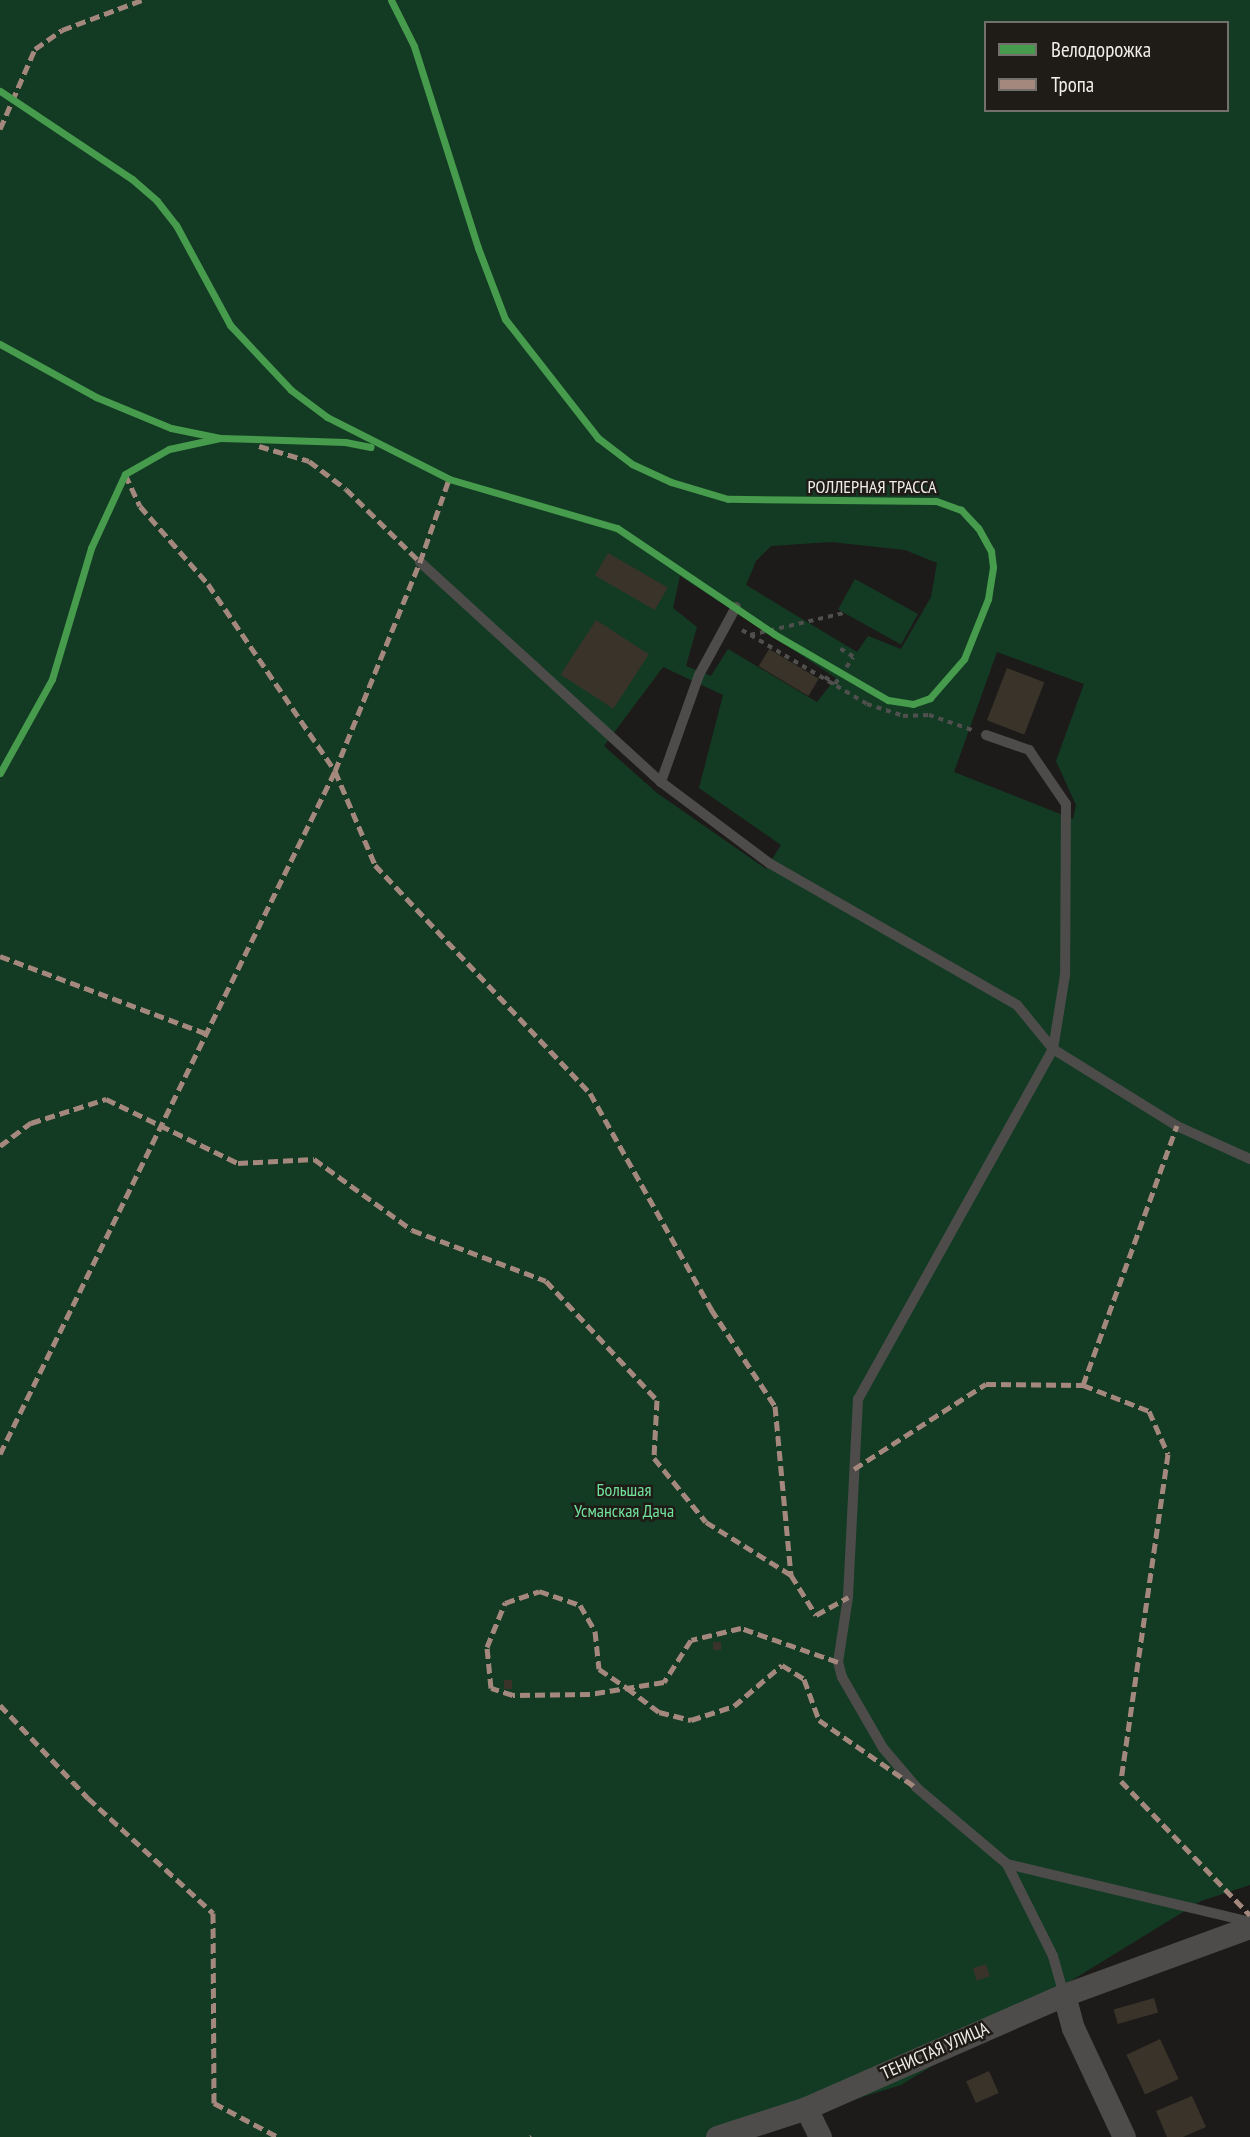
<!DOCTYPE html>
<meta charset="utf-8">
<style>
body{margin:0}
#map{position:relative;width:1250px;height:2137px;overflow:hidden;background:#1d1b19;font-family:"PT Sans Narrow",sans-serif}
div>[style]{position:absolute}
.green>*{inset:0;background:#133b23;transform-origin:0 0}
.building>*{inset:0;background:#393329;transform-origin:0 0}
.path>*{height:3.5px;margin-top:-1.75px;transform-origin:0;background:repeating-linear-gradient(90deg,#4f4f4e 0 5px,transparent 0 10px)}
.lane>*{height:10px;margin:-5px;padding:0 5px;transform-origin:5px;border-radius:5px;background:#4d4c4b}
.street>*{height:23px;margin:-11.5px;padding:0 11.5px;transform-origin:11.5px;border-radius:11.5px;background:#4d4c4b}
.quiet>*{height:5px;margin-top:-2.5px;transform-origin:0;background:repeating-linear-gradient(90deg,#a5887d 0 10px,transparent 0 15px)}
.cycleway>*{height:7px;margin:-3.5px;padding:0 3.5px;transform-origin:3.5px;border-radius:3.5px;background:#469c4c}
span{translate:-50% -50%;white-space:nowrap;text-align:center;line-height:1.15;-webkit-text-stroke:5px #1f1c17;paint-order:stroke}
.street-label{font-size:18px;color:#f0eeea}
.park-label{font-size:18px;color:#71e29c}
.legend{position:absolute;left:984px;top:21px;width:245px;height:91px;box-sizing:border-box;background:#1f1c17;border:2px solid #73706b;margin:0;padding:9px 12px;list-style:none;font-size:21px;color:#f0eeea}
.legend li{display:flex;align-items:center;gap:14px;height:35px}
.legend b{width:35px;border:2px solid #73706b}
</style>
<div id="map">
<div class="green">
<div style="clip-path:polygon(evenodd,0 0,1250px 0,1250px 1885px,1201px 1901px,901px 2085px,733px 2137px,0 2137px,0 0,986px 23px,1227px 23px,1227px 110px,986px 110px,986px 23px,0 0,831px 542px,905px 550px,937px 563px,931px 597px,901px 649px,868px 636px,857px 652px,746px 585px,756px 561px,771px 546px,831px 542px,0 0,680px 576px,836px 678px,817px 702px,728px 649px,711px 676px,686px 666px,697px 627px,673px 608px,680px 576px,0 0,997px 652px,1084px 684px,1056px 761px,1076px 805px,1073px 819px,954px 772px,997px 652px,0 0,663px 667px,723px 695px,699px 788px,781px 845px,766px 869px,657px 793px,604px 746px,663px 667px)"></div>
<div style="left:855px;top:579px;width:72px;height:35px;rotate:29deg"></div>
</div>
<div class="building">
<div style="left:608px;top:553px;width:69px;height:26px;rotate:30deg"></div>
<div style="left:596px;top:620px;width:63px;height:65px;rotate:33deg"></div>
<div style="left:769px;top:649px;width:58px;height:20px;rotate:31deg"></div>
<div style="left:1007px;top:668px;width:40px;height:56px;rotate:21deg"></div>
<div style="left:713px;top:1642px;width:8px;height:8px"></div>
<div style="left:504px;top:1680px;width:8px;height:9px"></div>
<div style="left:986px;top:1964px;width:13px;height:14px;rotate:72deg"></div>
<div style="left:1154px;top:1998px;width:15px;height:42px;rotate:74deg"></div>
<div style="left:1160px;top:2039px;width:44px;height:37px;rotate:65deg"></div>
<div style="left:989px;top:2071px;width:24px;height:25px;rotate:66deg"></div>
<div style="clip-path:polygon(1192px 2096px,1206px 2127px,1183px 2137px,1167px 2137px,1156px 2111px)"></div>
</div>
<div class="path">
<div style="left:742px;top:630px;width:145px;rotate:30.6deg"></div>
<div style="left:867px;top:704px;width:38px;rotate:18deg"></div>
<div style="left:903px;top:716px;width:26px;rotate:-2deg"></div>
<div style="left:929px;top:715px;width:46px;rotate:19.2deg"></div>
<div style="left:750px;top:635px;width:97px;rotate:-13.2deg"></div>
<div style="left:825px;top:677px;width:12px;rotate:35deg"></div>
<div style="left:835px;top:684px;width:32px;rotate:-56deg"></div>
<div style="left:853px;top:657px;width:15px;rotate:-148deg"></div>
</div>
<div class="lane">
<div style="left:420px;top:562px;width:326px;rotate:42.4deg"></div>
<div style="left:736px;top:607px;width:77px;rotate:118.6deg"></div>
<div style="left:699px;top:675px;width:114px;rotate:109.6deg"></div>
<div style="left:661px;top:782px;width:135px;rotate:36.9deg"></div>
<div style="left:769px;top:863px;width:286px;rotate:29.8deg"></div>
<div style="left:1017px;top:1005px;width:57px;rotate:50.7deg"></div>
<div style="left:1053px;top:1049px;width:146px;rotate:31.8deg"></div>
<div style="left:1177px;top:1126px;width:80px;rotate:24.3deg"></div>
<div style="left:986px;top:735px;width:46px;rotate:19.2deg"></div>
<div style="left:1029px;top:750px;width:65px;rotate:55.6deg"></div>
<div style="left:1066px;top:804px;width:171px;rotate:90.3deg"></div>
<div style="left:1065px;top:975px;width:75px;rotate:99.2deg"></div>
<div style="left:1053px;top:1049px;width:401px;rotate:119.1deg"></div>
<div style="left:858px;top:1399px;width:198px;rotate:92.9deg"></div>
<div style="left:848px;top:1597px;width:66px;rotate:98.7deg"></div>
<div style="left:838px;top:1662px;width:16px;rotate:75deg"></div>
<div style="left:842px;top:1677px;width:82px;rotate:60deg"></div>
<div style="left:883px;top:1748px;width:52px;rotate:49.6deg"></div>
<div style="left:917px;top:1788px;width:118px;rotate:40.2deg"></div>
<div style="left:1064px;top:1995px;width:41px;rotate:-105.8deg"></div>
<div style="left:1053px;top:1956px;width:103px;rotate:-116.6deg"></div>
<div style="left:1007px;top:1864px;width:250px;rotate:13.4deg"></div>
</div>
<div class="street">
<div style="left:1064px;top:1995px;width:34px;rotate:75deg"></div>
<div style="left:1073px;top:2028px;width:120px;rotate:64.9deg"></div>
<div style="left:806px;top:2108px;width:32px;rotate:64deg"></div>
<div style="left:717px;top:2137px;width:94px;rotate:-18deg"></div>
<div style="left:806px;top:2108px;width:282px;rotate:-23.7deg"></div>
<div style="left:1064px;top:1995px;width:198px;rotate:-20.1deg"></div>
</div>
<div class="quiet">
<div style="left:0;top:129px;width:87px;rotate:-66.4deg"></div>
<div style="left:35px;top:49px;width:33px;rotate:-35deg"></div>
<div style="left:62px;top:30px;width:85px;rotate:-20.6deg"></div>
<div style="left:259px;top:446px;width:52px;rotate:16.7deg"></div>
<div style="left:309px;top:461px;width:46px;rotate:37.1deg"></div>
<div style="left:346px;top:489px;width:104px;rotate:44.6deg"></div>
<div style="left:125px;top:474px;width:35px;rotate:65deg"></div>
<div style="left:140px;top:506px;width:103px;rotate:48.9deg"></div>
<div style="left:208px;top:584px;width:226px;rotate:55.8deg"></div>
<div style="left:335px;top:771px;width:102px;rotate:66.9deg"></div>
<div style="left:375px;top:865px;width:313px;rotate:46.7deg"></div>
<div style="left:590px;top:1093px;width:248px;rotate:60.7deg"></div>
<div style="left:711px;top:1309px;width:116px;rotate:56.6deg"></div>
<div style="left:775px;top:1406px;width:170px;rotate:84.6deg"></div>
<div style="left:791px;top:1575px;width:47px;rotate:58deg"></div>
<div style="left:816px;top:1615px;width:37px;rotate:-29deg"></div>
<div style="left:0;top:956px;width:222px;rotate:20.6deg"></div>
<div style="left:0;top:1146px;width:39px;rotate:-37deg"></div>
<div style="left:31px;top:1123px;width:79px;rotate:-17.7deg"></div>
<div style="left:106px;top:1099px;width:147px;rotate:25.9deg"></div>
<div style="left:238px;top:1163px;width:76px;rotate:-3deg"></div>
<div style="left:314px;top:1159px;width:121px;rotate:35.9deg"></div>
<div style="left:412px;top:1230px;width:143px;rotate:20.8deg"></div>
<div style="left:546px;top:1281px;width:163px;rotate:47deg"></div>
<div style="left:657px;top:1400px;width:58px;rotate:93deg"></div>
<div style="left:654px;top:1458px;width:82px;rotate:50.9deg"></div>
<div style="left:706px;top:1522px;width:100px;rotate:31.9deg"></div>
<div style="left:1083px;top:1385px;width:276px;rotate:-70.1deg"></div>
<div style="left:0;top:1454px;width:761px;rotate:-63.87deg"></div>
<div style="left:335px;top:771px;width:226px;rotate:-67.9deg"></div>
<div style="left:420px;top:562px;width:88px;rotate:-70.7deg"></div>
<div style="left:854px;top:1469px;width:157px;rotate:-32.8deg"></div>
<div style="left:986px;top:1384px;width:97px;rotate:0.6deg"></div>
<div style="left:1083px;top:1385px;width:71px;rotate:21.5deg"></div>
<div style="left:1149px;top:1411px;width:47px;rotate:66.2deg"></div>
<div style="left:1168px;top:1454px;width:330px;rotate:98.2deg"></div>
<div style="left:1121px;top:1781px;width:186px;rotate:46.1deg"></div>
<div style="left:838px;top:1662px;width:103px;rotate:-160.7deg"></div>
<div style="left:741px;top:1628px;width:51px;rotate:166.5deg"></div>
<div style="left:691px;top:1640px;width:50px;rotate:122.7deg"></div>
<div style="left:664px;top:1682px;width:75px;rotate:170.8deg"></div>
<div style="left:590px;top:1694px;width:77px;rotate:179.3deg"></div>
<div style="left:513px;top:1695px;width:23px;rotate:-162deg"></div>
<div style="left:491px;top:1688px;width:41px;rotate:-95.6deg"></div>
<div style="left:487px;top:1647px;width:48px;rotate:-67.8deg"></div>
<div style="left:505px;top:1603px;width:36px;rotate:-19deg"></div>
<div style="left:539px;top:1591px;width:43px;rotate:18.9deg"></div>
<div style="left:580px;top:1605px;width:30px;rotate:60deg"></div>
<div style="left:595px;top:1631px;width:38px;rotate:84deg"></div>
<div style="left:599px;top:1669px;width:34px;rotate:34deg"></div>
<div style="left:627px;top:1688px;width:40px;rotate:37deg"></div>
<div style="left:659px;top:1712px;width:33px;rotate:14deg"></div>
<div style="left:691px;top:1720px;width:45px;rotate:-18deg"></div>
<div style="left:734px;top:1706px;width:63px;rotate:-40.5deg"></div>
<div style="left:782px;top:1665px;width:26px;rotate:32deg"></div>
<div style="left:804px;top:1679px;width:44px;rotate:69.9deg"></div>
<div style="left:819px;top:1720px;width:119px;rotate:34.8deg"></div>
<div style="left:0;top:1705px;width:128px;rotate:46.6deg"></div>
<div style="left:88px;top:1798px;width:170px;rotate:42.6deg"></div>
<div style="left:213px;top:1913px;width:190px;rotate:89.7deg"></div>
<div style="left:214px;top:2103px;width:72px;rotate:28deg"></div>
<div style="left:531px;top:2137px;width:1px;rotate:-45deg"></div>
</div>
<div class="cycleway">
<div style="left:0;top:91px;width:159px;rotate:33.7deg"></div>
<div style="left:132px;top:179px;width:33px;rotate:41deg"></div>
<div style="left:157px;top:201px;width:31px;rotate:52deg"></div>
<div style="left:176px;top:225px;width:114px;rotate:61.6deg"></div>
<div style="left:230px;top:325px;width:89px;rotate:46.8deg"></div>
<div style="left:291px;top:390px;width:45px;rotate:36.9deg"></div>
<div style="left:327px;top:417px;width:137px;rotate:26.9deg"></div>
<div style="left:449px;top:479px;width:175px;rotate:16.3deg"></div>
<div style="left:617px;top:528px;width:189px;rotate:34deg"></div>
<div style="left:774px;top:634px;width:132px;rotate:30.1deg"></div>
<div style="left:888px;top:700px;width:25px;rotate:9deg"></div>
<div style="left:913px;top:704px;width:18px;rotate:-19deg"></div>
<div style="left:930px;top:698px;width:52px;rotate:-48.9deg"></div>
<div style="left:964px;top:659px;width:65px;rotate:-68.2deg"></div>
<div style="left:988px;top:599px;width:32px;rotate:-81deg"></div>
<div style="left:993px;top:567px;width:16px;rotate:-97deg"></div>
<div style="left:991px;top:551px;width:26px;rotate:-119deg"></div>
<div style="left:978px;top:528px;width:25px;rotate:-133deg"></div>
<div style="left:961px;top:510px;width:27px;rotate:-160deg"></div>
<div style="left:936px;top:501px;width:208px;rotate:-179.4deg"></div>
<div style="left:728px;top:499px;width:59px;rotate:-163.4deg"></div>
<div style="left:671px;top:482px;width:43px;rotate:-155.2deg"></div>
<div style="left:632px;top:464px;width:43px;rotate:-142.6deg"></div>
<div style="left:598px;top:438px;width:151px;rotate:-128deg"></div>
<div style="left:505px;top:319px;width:76px;rotate:-110.8deg"></div>
<div style="left:478px;top:248px;width:212px;rotate:-107.6deg"></div>
<div style="left:414px;top:46px;width:51px;rotate:-116.6deg"></div>
<div style="left:0;top:344px;width:110px;rotate:28.9deg"></div>
<div style="left:96px;top:397px;width:81px;rotate:22.5deg"></div>
<div style="left:171px;top:428px;width:50px;rotate:11.5deg"></div>
<div style="left:220px;top:438px;width:125px;rotate:1.8deg"></div>
<div style="left:345px;top:442px;width:26px;rotate:11deg"></div>
<div style="left:0;top:773px;width:107px;rotate:-61deg"></div>
<div style="left:52px;top:679px;width:137px;rotate:-73.4deg"></div>
<div style="left:91px;top:548px;width:81px;rotate:-65.3deg"></div>
<div style="left:125px;top:474px;width:51px;rotate:-29.6deg"></div>
<div style="left:169px;top:449px;width:52px;rotate:-12.2deg"></div>
</div>
<div class="street-label">
<span style="left:872px;top:487px">РОЛЛЕРНАЯ ТРАССА</span>
<span style="left:935px;top:2051px;rotate:-24deg">ТЕНИСТАЯ УЛИЦА</span>
</div>
<div class="park-label">
<span style="left:624px;top:1501px">Большая<br>Усманская Дача</span>
</div>
<ul class="legend">
<li><b style="height:9px;background:#469c4c"></b>Велодорожка</li>
<li><b style="height:9px;background:#a5887d"></b>Тропа</li>
</ul>
</div>
